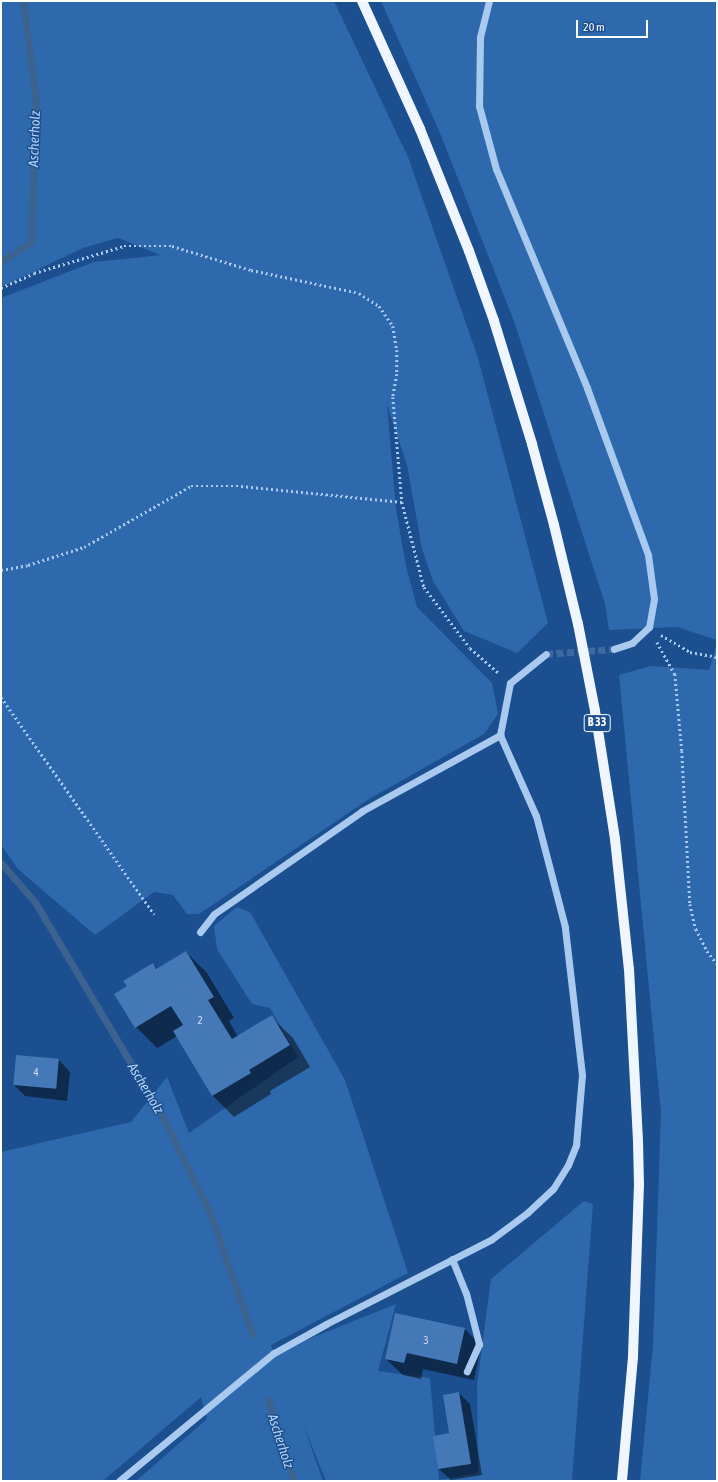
<!DOCTYPE html>
<style>
body{margin:0}
#map{position:relative;width:718px;height:1482px;overflow:hidden;background:#1b4f8f;font-family:"Asap Condensed",sans-serif}
div>[style]{position:absolute}
.green>*{inset:0;background:#2e69ad}
.shadow>*{inset:0;background:#0007}
.stream>*{height:7px;margin:-3.5px;padding:0 3.5px;transform-origin:3.5px;border-radius:3.5px;background:#3c6290}
.building>*{inset:0;background:#4478b7;transform-origin:0 0}
.minor-tunnel>*{height:7px;margin-top:-3.5px;transform-origin:0;background:repeating-linear-gradient(90deg,#3d69a0 0 7px,transparent 0 10.5px)}
.path>*{height:2.5px;margin-top:-1.25px;transform-origin:0;background:repeating-linear-gradient(90deg,#a9c9ee 0 2px,transparent 0 5px)}
.minor>*{height:7px;margin:-3.5px;padding:0 3.5px;transform-origin:3.5px;border-radius:3.5px;background:#a9c9ee}
.major>*{height:10px;margin:-5px;padding:0 5px;transform-origin:5px;border-radius:5px;background:#f0f6ff}
span{translate:-50% -50%;white-space:nowrap;text-align:center;line-height:1.15;-webkit-text-stroke:3px #1b4f8f;paint-order:stroke}
.number-label{font-size:11px;color:#d0dded}
.number-label span{-webkit-text-stroke-width:0}
.shield-label span{padding:1px 3px;background:#1b4f8f;border:1px solid;border-radius:3px;-webkit-text-stroke-width:0}
.shield-label{font-size:12px;color:#fff;font-weight:700}
.water-label{font-size:14px;color:#b5d3f5;font-style:italic}
.frame{position:absolute;inset:0;border:2px solid #fff;pointer-events:none}
.scale{position:absolute;left:576px;top:20px;width:72px;height:18px;box-sizing:border-box;border:2px solid #fff;border-top:0;padding-left:5px;font-size:12px;line-height:14px;white-space:nowrap;color:#fff;-webkit-text-stroke:3px #1b4f8f;paint-order:stroke}
</style>
<div id="map">
<div class="green">
<div style="clip-path:polygon(1px 1px,334px 1px,408px 157px,478px 358px,548px 623px,517px 653px,464px 631px,433px 581px,422px 549px,407px 465px,387px 405px,396px 509px,406px 566px,417px 607px,492px 683px,498px 714px,484px 734px,369px 799px,199px 914px,187px 914px,173px 895px,154px 892px,95px 935px,18px 869px,1px 845px,1px 298px,94px 262px,161px 255px,118px 238px,83px 248px,1px 287px)"></div>
<div style="clip-path:polygon(381px 1px,717px 1px,717px 640px,677px 627px,609px 630px,605px 604px,515px 324px,440px 133px)"></div>
<div style="clip-path:polygon(717px 643px,717px 1481px,640px 1481px,653px 1345px,661px 1113px,619px 675px,651px 666px,709px 670px)"></div>
<div style="clip-path:polygon(237px 907px,250px 912px,345px 1080px,408px 1273px,271px 1345px,274px 1353px,396px 1304px,378px 1371px,430px 1378px,439px 1480px,478px 1473px,477px 1385px,491px 1279px,584px 1201px,593px 1204px,572px 1481px,326px 1481px,303px 1424px,323px 1481px,136px 1481px,207px 1419px,201px 1397px,103px 1481px,1px 1481px,1px 1152px,131px 1122px,167px 1077px,189px 1133px,298px 1057px,270px 1008px,252px 1004px,217px 949px,214px 926px)"></div>
</div>
<div class="shadow">
<div style="clip-path:polygon(186px 952px,207px 973px,234px 1018px,229px 1021px,238px 1037px,271px 1017px,293px 1038px,310px 1067px,270px 1091px,271px 1094px,234px 1117px,213px 1096px,177px 1036px,157px 1048px,136px 1027px,128px 987px,152px 964px,158px 969px)"></div>
<div style="clip-path:polygon(59px 1060px,70px 1072px,67px 1101px,25px 1096px,14px 1085px)"></div>
<div style="clip-path:polygon(465px 1329px,481px 1346px,474px 1380px,423px 1369px,421px 1379px,403px 1375px,386px 1359px)"></div>
<div style="clip-path:polygon(459px 1393px,470px 1404px,482px 1475px,451px 1480px,439px 1469px,450px 1434px)"></div>
</div>
<div class="stream">
<div style="left:1px;top:261px;width:36px;rotate:-32deg"></div>
<div style="left:31px;top:242px;width:141px;rotate:-88deg"></div>
<div style="left:36px;top:101px;width:101px;rotate:-97.4deg"></div>
<div style="left:1px;top:863px;width:52px;rotate:48.9deg"></div>
<div style="left:35px;top:902px;width:249px;rotate:59.3deg"></div>
<div style="left:162px;top:1116px;width:108px;rotate:63.7deg"></div>
<div style="left:210px;top:1213px;width:128px;rotate:70.9deg"></div>
<div style="left:268px;top:1400px;width:85px;rotate:72.2deg"></div>
</div>
<div class="building">
<div style="clip-path:polygon(186px 951px,214px 997px,208px 1000px,232px 1039px,272px 1015px,290px 1045px,249px 1070px,251px 1073px,212px 1096px,173px 1031px,183px 1025px,171px 1006px,135px 1028px,114px 994px,127px 986px,123px 981px,153px 963px,156px 969px)"></div>
<div style="left:16px;top:1055px;width:43px;height:30px;rotate:5deg"></div>
<div style="clip-path:polygon(395px 1313px,465px 1328px,457px 1364px,407px 1353px,404px 1363px,385px 1359px)"></div>
<div style="clip-path:polygon(459px 1392px,471px 1464px,438px 1469px,433px 1436px,449px 1433px,443px 1395px)"></div>
</div>
<div class="minor-tunnel">
<div style="left:546px;top:654px;width:68px;rotate:-4.2deg"></div>
</div>
<div class="path">
<div style="left:1px;top:288px;width:36px;rotate:-24deg"></div>
<div style="left:34px;top:273px;width:94px;rotate:-16.7deg"></div>
<div style="left:124px;top:246px;width:48px"></div>
<div style="left:172px;top:246px;width:83px;rotate:16.9deg"></div>
<div style="left:251px;top:270px;width:110px;rotate:12deg"></div>
<div style="left:359px;top:293px;width:24px;rotate:33deg"></div>
<div style="left:379px;top:306px;width:24px;rotate:55deg"></div>
<div style="left:393px;top:326px;width:24px;rotate:81deg"></div>
<div style="left:397px;top:350px;width:24px;rotate:90deg"></div>
<div style="left:397px;top:374px;width:23px;rotate:100deg"></div>
<div style="left:393px;top:397px;width:105px;rotate:85.1deg"></div>
<div style="left:402px;top:502px;width:88px;rotate:75.5deg"></div>
<div style="left:424px;top:587px;width:76px;rotate:53deg"></div>
<div style="left:470px;top:648px;width:38px;rotate:41deg"></div>
<div style="left:1px;top:570px;width:27px;rotate:-10deg"></div>
<div style="left:28px;top:565px;width:59px;rotate:-17.8deg"></div>
<div style="left:84px;top:547px;width:123px;rotate:-29.7deg"></div>
<div style="left:191px;top:486px;width:50px"></div>
<div style="left:241px;top:486px;width:162px;rotate:5.7deg"></div>
<div style="left:661px;top:635px;width:34px;rotate:30deg"></div>
<div style="left:690px;top:652px;width:27px;rotate:10deg"></div>
<div style="left:657px;top:642px;width:37px;rotate:61deg"></div>
<div style="left:675px;top:674px;width:77px;rotate:84.8deg"></div>
<div style="left:682px;top:751px;width:153px;rotate:87deg"></div>
<div style="left:690px;top:904px;width:26px;rotate:77deg"></div>
<div style="left:696px;top:929px;width:25px;rotate:63deg"></div>
<div style="left:707px;top:951px;width:16px;rotate:52deg"></div>
<div style="left:1px;top:697px;width:266px;rotate:54.8deg"></div>
</div>
<div class="minor">
<div style="left:489px;top:1px;width:38px;rotate:104deg"></div>
<div style="left:480px;top:38px;width:68px;rotate:90.8deg"></div>
<div style="left:479px;top:106px;width:65px;rotate:74.9deg"></div>
<div style="left:496px;top:169px;width:237px;rotate:67.4deg"></div>
<div style="left:587px;top:388px;width:178px;rotate:69.9deg"></div>
<div style="left:648px;top:555px;width:44px;rotate:82.2deg"></div>
<div style="left:654px;top:599px;width:28px;rotate:100deg"></div>
<div style="left:649px;top:627px;width:23px;rotate:137deg"></div>
<div style="left:632px;top:643px;width:19px;rotate:162deg"></div>
<div style="left:200px;top:932px;width:23px;rotate:-52deg"></div>
<div style="left:214px;top:914px;width:180px;rotate:-34.8deg"></div>
<div style="left:362px;top:811px;width:158px;rotate:-28.8deg"></div>
<div style="left:452px;top:1259px;width:37px;rotate:68deg"></div>
<div style="left:466px;top:1293px;width:53px;rotate:75.7deg"></div>
<div style="left:479px;top:1344px;width:30px;rotate:114deg"></div>
<div style="left:119px;top:1481px;width:201px;rotate:-39.6deg"></div>
<div style="left:274px;top:1353px;width:60px;rotate:-29.1deg"></div>
<div style="left:326px;top:1324px;width:186px;rotate:-27.1deg"></div>
<div style="left:492px;top:1239px;width:44px;rotate:-36.6deg"></div>
<div style="left:527px;top:1213px;width:35px;rotate:-43deg"></div>
<div style="left:553px;top:1189px;width:28px;rotate:-58deg"></div>
<div style="left:568px;top:1165px;width:22px;rotate:-68deg"></div>
<div style="left:576px;top:1145px;width:70px;rotate:-85.1deg"></div>
<div style="left:582px;top:1075px;width:149px;rotate:-96.6deg"></div>
<div style="left:565px;top:927px;width:115px;rotate:-104.6deg"></div>
<div style="left:536px;top:816px;width:89px;rotate:-114deg"></div>
<div style="left:500px;top:735px;width:53px;rotate:-79.1deg"></div>
<div style="left:510px;top:683px;width:46px;rotate:-38.9deg"></div>
</div>
<div class="major">
<div style="left:362px;top:1px;width:141px;rotate:65.6deg"></div>
<div style="left:420px;top:129px;width:131px;rotate:68.1deg"></div>
<div style="left:469px;top:251px;width:74px;rotate:70.3deg"></div>
<div style="left:494px;top:321px;width:129px;rotate:72.8deg"></div>
<div style="left:532px;top:444px;width:84px;rotate:74.8deg"></div>
<div style="left:554px;top:525px;width:102px;rotate:76.4deg"></div>
<div style="left:578px;top:624px;width:89px;rotate:78.9deg"></div>
<div style="left:595px;top:711px;width:130px;rotate:81.1deg"></div>
<div style="left:615px;top:839px;width:131px;rotate:83.9deg"></div>
<div style="left:629px;top:969px;width:172px;rotate:87deg"></div>
<div style="left:638px;top:1141px;width:43px;rotate:88.7deg"></div>
<div style="left:639px;top:1184px;width:173px;rotate:92deg"></div>
<div style="left:633px;top:1357px;width:124px;rotate:95.1deg"></div>
</div>
<div class="number-label">
<span style="left:200px;top:1020px">2</span>
<span style="left:36px;top:1072px">4</span>
<span style="left:426px;top:1340px">3</span>
</div>
<div class="shield-label">
<span style="left:597px;top:723px">B 33</span>
</div>
<div class="water-label">
<span style="left:34px;top:139px;rotate:-88deg">Ascherholz</span>
<span style="left:146px;top:1088px;rotate:59deg">Ascherholz</span>
<span style="left:281px;top:1441px;rotate:72deg">Ascherholz</span>
</div>
<div class="frame"></div>
<div class="scale">20 m</div>
</div>
